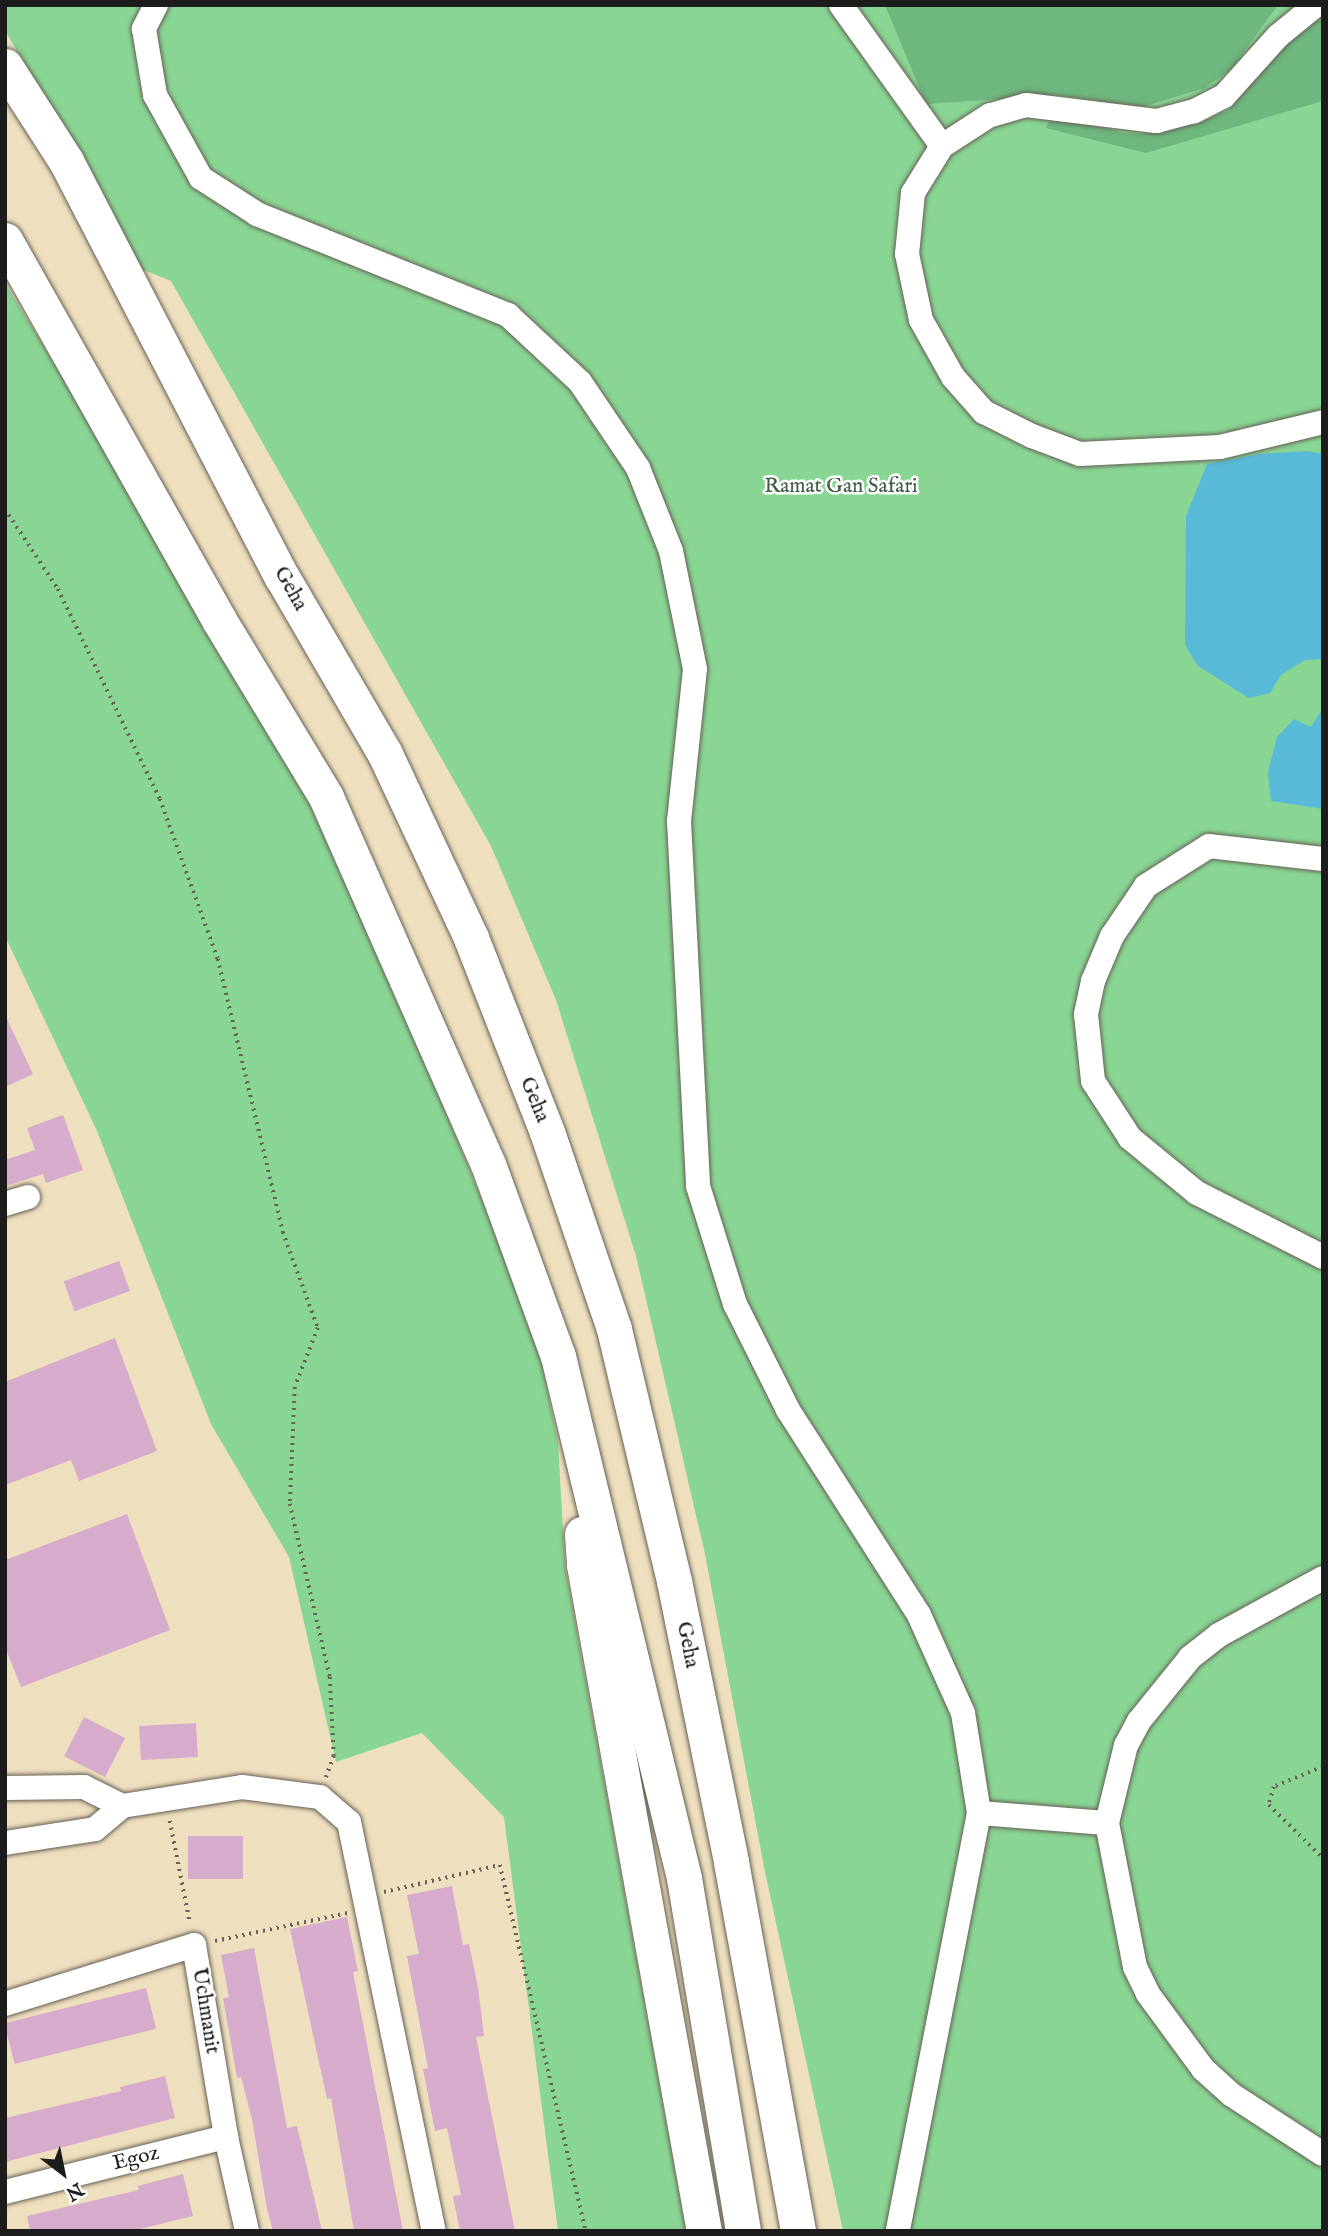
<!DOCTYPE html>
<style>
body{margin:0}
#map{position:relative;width:1328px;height:2236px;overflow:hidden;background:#eedfbe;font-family:"IM FELL English",serif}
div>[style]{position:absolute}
.green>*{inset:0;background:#89d694}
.forest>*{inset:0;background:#6eb77e}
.water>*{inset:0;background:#59bad7}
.building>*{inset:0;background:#d7abcb;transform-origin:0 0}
.path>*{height:3.5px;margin-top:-1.75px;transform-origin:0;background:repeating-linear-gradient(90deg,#666055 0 2px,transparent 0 7px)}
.roads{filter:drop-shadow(0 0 2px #666055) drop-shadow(0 0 2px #666055)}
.minor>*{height:24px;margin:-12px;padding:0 12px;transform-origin:12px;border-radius:12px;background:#fff}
.highway>*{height:35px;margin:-17.5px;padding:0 17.5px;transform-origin:17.5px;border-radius:17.5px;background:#fff}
span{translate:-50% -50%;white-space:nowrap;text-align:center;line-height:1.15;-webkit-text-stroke:5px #fff;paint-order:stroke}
.park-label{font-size:21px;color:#425d46}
.street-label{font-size:21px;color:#1c1c1c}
.frame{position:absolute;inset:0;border:7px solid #1c1c1c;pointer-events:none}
.north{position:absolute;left:28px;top:2138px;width:70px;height:70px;-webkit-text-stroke:5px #fff;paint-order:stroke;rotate:148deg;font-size:19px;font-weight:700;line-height:28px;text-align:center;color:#1c1c1c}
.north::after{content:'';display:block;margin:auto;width:24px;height:32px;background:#1c1c1c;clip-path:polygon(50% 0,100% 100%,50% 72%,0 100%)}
</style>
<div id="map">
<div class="green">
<div style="clip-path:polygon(5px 5px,1323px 5px,1323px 2231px,843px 2231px,765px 1872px,705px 1554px,636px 1256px,556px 1000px,491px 846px,171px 281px,139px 268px,5px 30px)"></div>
<div style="clip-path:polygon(5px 283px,171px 555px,335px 842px,534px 1327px,558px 1441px,565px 1567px,686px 2231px,558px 2231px,504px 1817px,422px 1733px,336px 1762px,289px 1557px,211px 1424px,97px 1131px,5px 936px)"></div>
</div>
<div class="forest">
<div style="clip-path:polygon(885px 5px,1278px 5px,1231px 69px,1205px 88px,1142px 107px,1057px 95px,926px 104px)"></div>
<div style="clip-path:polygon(1323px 13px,1323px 101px,1146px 153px,1046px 128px,1051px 114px,1123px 133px,1143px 134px,1196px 124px,1228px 111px,1283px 47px)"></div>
</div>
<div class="water">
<div style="clip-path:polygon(1307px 451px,1323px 454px,1323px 659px,1305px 660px,1281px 675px,1270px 693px,1249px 698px,1198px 666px,1185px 645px,1186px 516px,1207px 464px,1259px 454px)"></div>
<div style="clip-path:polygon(1323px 708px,1323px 809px,1271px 801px,1268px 772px,1277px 737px,1294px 719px,1311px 727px)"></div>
</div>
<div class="building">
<div style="clip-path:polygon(5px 1015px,33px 1074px,5px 1087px)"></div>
<div style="clip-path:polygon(63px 1115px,83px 1170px,46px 1183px,43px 1174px,5px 1186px,5px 1160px,35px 1150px,27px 1128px)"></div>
<div style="left:119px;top:1261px;width:32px;height:59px;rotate:70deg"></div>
<div style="clip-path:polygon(115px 1338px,157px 1451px,79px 1481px,71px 1460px,5px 1485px,5px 1382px)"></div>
<div style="clip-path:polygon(127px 1514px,170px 1630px,21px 1687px,5px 1647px,5px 1560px)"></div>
<div style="left:84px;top:1717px;width:46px;height:44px;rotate:27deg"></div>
<div style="left:196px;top:1723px;width:34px;height:57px;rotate:87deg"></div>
<div style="left:188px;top:1836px;width:55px;height:43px"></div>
<div style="clip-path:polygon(452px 1886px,463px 1945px,469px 1944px,478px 1987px,484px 2036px,476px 2037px,515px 2231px,460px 2231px,453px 2196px,461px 2195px,447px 2128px,435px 2131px,423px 2069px,428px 2068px,407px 1956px,419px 1954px,407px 1895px)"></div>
<div style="clip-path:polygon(347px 1917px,358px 1971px,353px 1972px,403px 2231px,354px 2231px,331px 2098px,327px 2099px,290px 1929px)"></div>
<div style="clip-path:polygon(254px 1948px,287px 2128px,297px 2126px,322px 2231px,273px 2231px,267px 2209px,252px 2119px,241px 2077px,237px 2078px,223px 1998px,229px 1997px,221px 1955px)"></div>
<div style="left:146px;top:1988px;width:42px;height:146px;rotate:76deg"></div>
<div style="clip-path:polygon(165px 2076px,175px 2118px,5px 2162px,5px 2118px,121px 2091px,120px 2087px)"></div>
<div style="clip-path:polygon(183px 2174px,193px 2216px,132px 2231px,30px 2231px,27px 2216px,139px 2190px,138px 2186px)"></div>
</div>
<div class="path">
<div style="left:5px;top:509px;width:96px;rotate:56.5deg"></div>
<div style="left:58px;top:589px;width:233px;rotate:64.1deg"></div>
<div style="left:160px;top:799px;width:170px;rotate:70.1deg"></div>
<div style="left:218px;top:959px;width:281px;rotate:76.6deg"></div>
<div style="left:283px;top:1232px;width:102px;rotate:70deg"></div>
<div style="left:318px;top:1328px;width:63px;rotate:111.3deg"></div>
<div style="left:295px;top:1387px;width:117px;rotate:92.4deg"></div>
<div style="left:290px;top:1504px;width:178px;rotate:77deg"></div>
<div style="left:330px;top:1677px;width:79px;rotate:87.1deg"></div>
<div style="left:334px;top:1756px;width:23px;rotate:110deg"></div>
<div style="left:1323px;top:1767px;width:53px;rotate:157.8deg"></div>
<div style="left:1274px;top:1787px;width:19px;rotate:106deg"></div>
<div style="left:1269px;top:1805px;width:76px;rotate:44.5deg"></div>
<div style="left:170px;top:1821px;width:104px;rotate:78.9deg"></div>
<div style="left:384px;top:1892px;width:119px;rotate:-13.1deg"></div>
<div style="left:500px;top:1865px;width:376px;rotate:76.8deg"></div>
<div style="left:215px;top:1941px;width:136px;rotate:-11.9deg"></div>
</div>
<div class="roads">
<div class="minor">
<div style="left:156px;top:5px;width:27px;rotate:117deg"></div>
<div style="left:144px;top:29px;width:67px;rotate:80.5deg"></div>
<div style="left:155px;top:95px;width:95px;rotate:61deg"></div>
<div style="left:201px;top:178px;width:67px;rotate:32.7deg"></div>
<div style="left:257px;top:214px;width:271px;rotate:21.9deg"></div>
<div style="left:508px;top:315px;width:98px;rotate:42.9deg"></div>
<div style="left:580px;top:382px;width:104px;rotate:56deg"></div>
<div style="left:638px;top:468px;width:89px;rotate:68.3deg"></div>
<div style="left:671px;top:551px;width:120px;rotate:78.5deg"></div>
<div style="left:695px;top:669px;width:153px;rotate:96deg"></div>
<div style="left:679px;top:821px;width:365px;rotate:87deg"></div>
<div style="left:698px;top:1186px;width:124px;rotate:72.6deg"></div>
<div style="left:735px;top:1304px;width:119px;rotate:63.4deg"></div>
<div style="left:788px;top:1410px;width:243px;rotate:57.4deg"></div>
<div style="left:919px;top:1615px;width:107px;rotate:65.8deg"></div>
<div style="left:963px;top:1713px;width:101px;rotate:80.9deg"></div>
<div style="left:979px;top:1813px;width:426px;rotate:101deg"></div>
<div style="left:841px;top:5px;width:173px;rotate:54.4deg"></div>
<div style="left:1316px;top:5px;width:49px;rotate:140.8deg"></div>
<div style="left:1278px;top:36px;width:81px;rotate:132deg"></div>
<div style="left:1224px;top:96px;width:34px;rotate:153deg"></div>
<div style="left:1194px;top:111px;width:39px;rotate:165deg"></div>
<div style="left:1156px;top:121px;width:131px;rotate:-173deg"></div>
<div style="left:1026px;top:105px;width:37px;rotate:164deg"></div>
<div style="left:990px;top:115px;width:57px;rotate:147.1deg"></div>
<div style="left:942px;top:146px;width:55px;rotate:121.7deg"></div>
<div style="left:913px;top:193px;width:61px;rotate:95.6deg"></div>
<div style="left:907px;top:254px;width:67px;rotate:78deg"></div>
<div style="left:921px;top:320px;width:65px;rotate:60.7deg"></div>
<div style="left:953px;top:377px;width:47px;rotate:48.5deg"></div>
<div style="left:984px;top:412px;width:54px;rotate:26.6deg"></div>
<div style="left:1032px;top:436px;width:51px;rotate:20.6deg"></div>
<div style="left:1080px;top:454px;width:140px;rotate:-2.9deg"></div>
<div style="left:1220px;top:447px;width:106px;rotate:-13.6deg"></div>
<div style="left:1323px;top:859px;width:115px;rotate:-173.5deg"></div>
<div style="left:1209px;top:846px;width:75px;rotate:147.6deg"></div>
<div style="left:1146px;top:886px;width:60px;rotate:124.2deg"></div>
<div style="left:1112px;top:936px;width:49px;rotate:112.9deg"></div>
<div style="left:1093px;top:981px;width:34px;rotate:102deg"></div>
<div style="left:1086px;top:1014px;width:67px;rotate:84deg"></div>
<div style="left:1093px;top:1081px;width:68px;rotate:57deg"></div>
<div style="left:1130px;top:1138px;width:87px;rotate:39.4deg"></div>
<div style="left:1197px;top:1193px;width:141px;rotate:26.9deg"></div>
<div style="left:5px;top:1204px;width:24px;rotate:-17deg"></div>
<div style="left:1323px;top:1578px;width:119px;rotate:151.3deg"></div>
<div style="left:1219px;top:1635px;width:37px;rotate:142deg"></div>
<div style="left:1190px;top:1658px;width:81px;rotate:129deg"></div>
<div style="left:1139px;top:1721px;width:27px;rotate:118deg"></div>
<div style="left:1126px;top:1745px;width:80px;rotate:103.7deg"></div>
<div style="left:1107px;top:1823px;width:147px;rotate:79deg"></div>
<div style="left:1135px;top:1967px;width:30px;rotate:64deg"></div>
<div style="left:1148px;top:1994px;width:93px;rotate:53.7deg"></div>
<div style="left:1203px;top:2069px;width:39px;rotate:42deg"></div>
<div style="left:1232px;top:2095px;width:108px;rotate:33deg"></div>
<div style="left:5px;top:1788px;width:79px;rotate:-0.7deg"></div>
<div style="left:84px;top:1787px;width:42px;rotate:26.6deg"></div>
<div style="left:979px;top:1813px;width:128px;rotate:4.5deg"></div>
<div style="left:5px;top:1843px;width:91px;rotate:-8.8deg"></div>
<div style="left:95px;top:1829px;width:35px;rotate:-40deg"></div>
<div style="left:122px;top:1806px;width:121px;rotate:-9deg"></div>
<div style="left:242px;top:1787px;width:79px;rotate:7.3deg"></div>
<div style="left:320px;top:1797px;width:38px;rotate:41deg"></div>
<div style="left:349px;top:1822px;width:418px;rotate:78.3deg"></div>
<div style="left:5px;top:2004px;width:198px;rotate:-17.3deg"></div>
<div style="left:194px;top:1945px;width:195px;rotate:80.5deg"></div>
<div style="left:226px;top:2137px;width:96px;rotate:77.4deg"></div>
<div style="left:5px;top:2192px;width:228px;rotate:-14deg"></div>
</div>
<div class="highway">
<div style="left:5px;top:66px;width:113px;rotate:57.3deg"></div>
<div style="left:66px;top:161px;width:469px;rotate:62.6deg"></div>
<div style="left:282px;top:577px;width:205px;rotate:59.8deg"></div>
<div style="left:385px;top:754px;width:203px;rotate:64.9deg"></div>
<div style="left:471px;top:938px;width:208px;rotate:68.6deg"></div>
<div style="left:547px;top:1132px;width:208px;rotate:71.2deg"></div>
<div style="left:614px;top:1329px;width:259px;rotate:76.6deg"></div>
<div style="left:674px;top:1581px;width:287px;rotate:78.5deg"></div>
<div style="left:731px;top:1862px;width:375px;rotate:79.7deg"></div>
<div style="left:5px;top:240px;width:436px;rotate:60.6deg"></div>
<div style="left:219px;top:620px;width:207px;rotate:58.8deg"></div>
<div style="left:326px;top:797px;width:401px;rotate:66.2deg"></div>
<div style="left:488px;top:1164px;width:204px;rotate:70deg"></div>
<div style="left:558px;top:1356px;width:537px;rotate:76.43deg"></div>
<div style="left:684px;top:1878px;width:358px;rotate:80.5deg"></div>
<div style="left:582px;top:1534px;width:31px;rotate:86deg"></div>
<div style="left:584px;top:1565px;width:677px;rotate:79.79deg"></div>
</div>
</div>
<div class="park-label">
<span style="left:841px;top:487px">Ramat Gan Safari</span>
</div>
<div class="street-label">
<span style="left:290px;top:589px;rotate:61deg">Geha</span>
<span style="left:534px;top:1100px;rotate:68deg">Geha</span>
<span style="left:687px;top:1645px;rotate:79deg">Geha</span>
<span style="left:205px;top:2011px;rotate:81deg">Uchmanit</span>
<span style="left:136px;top:2159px;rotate:-14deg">Egoz</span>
</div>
<div class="frame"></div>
<div class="north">N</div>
</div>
